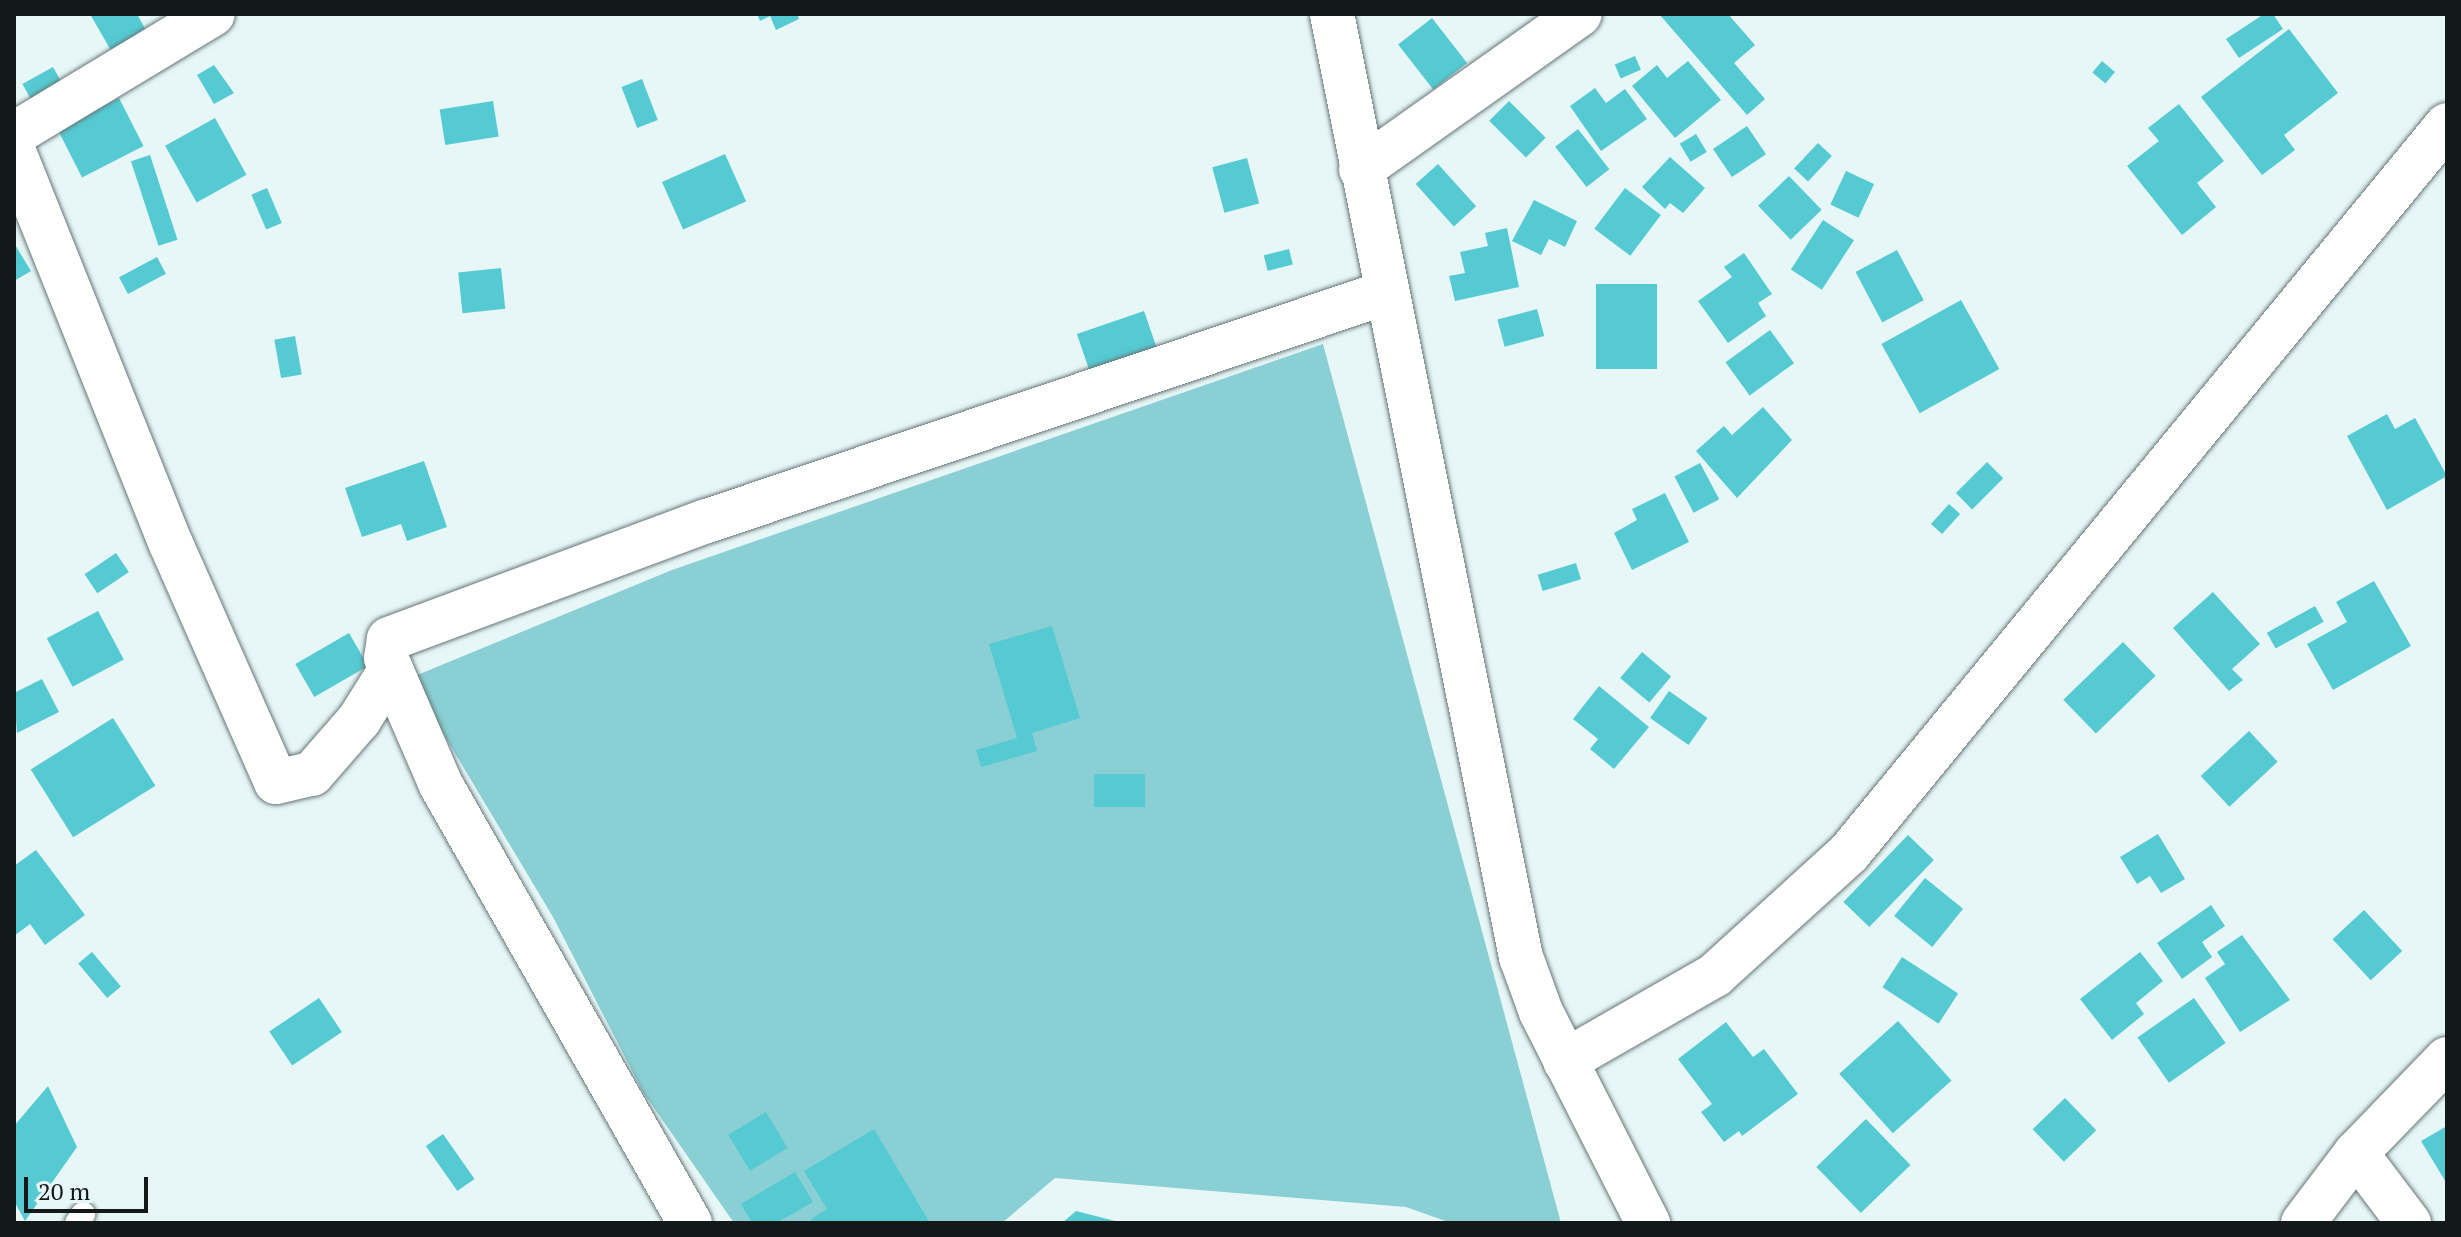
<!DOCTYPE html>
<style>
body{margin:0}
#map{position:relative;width:2461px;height:1237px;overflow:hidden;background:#e7f7f8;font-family:"PT Serif",serif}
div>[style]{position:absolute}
.green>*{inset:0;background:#89cfd3}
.building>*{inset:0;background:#55cad2;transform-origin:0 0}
.roads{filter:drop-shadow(0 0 2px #677576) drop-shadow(0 0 2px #677576)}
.lane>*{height:24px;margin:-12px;padding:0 12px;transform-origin:12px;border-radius:12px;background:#fff}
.street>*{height:44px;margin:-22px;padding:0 22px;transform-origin:22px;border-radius:22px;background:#fff}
.secondary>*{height:44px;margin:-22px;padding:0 22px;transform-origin:22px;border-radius:22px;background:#fff}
span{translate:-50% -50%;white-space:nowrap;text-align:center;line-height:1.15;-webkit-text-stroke:6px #e7f7f8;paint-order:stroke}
.frame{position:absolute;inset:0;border:16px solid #131819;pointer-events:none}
.scale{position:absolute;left:24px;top:1177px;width:124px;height:36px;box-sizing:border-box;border:4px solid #131819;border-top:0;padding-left:10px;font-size:24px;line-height:28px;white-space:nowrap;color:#131819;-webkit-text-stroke:6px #e7f7f8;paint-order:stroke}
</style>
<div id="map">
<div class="green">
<div style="clip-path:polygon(1323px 344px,1561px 1223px,1451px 1223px,1406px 1207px,1055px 1178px,1002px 1223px,734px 1223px,643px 1092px,553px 917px,410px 678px,672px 570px)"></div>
</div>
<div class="building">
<div style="clip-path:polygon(90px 14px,137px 14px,148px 34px,113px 54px)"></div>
<div style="clip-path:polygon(757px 14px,797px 14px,799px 19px,776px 30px,770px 16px,760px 21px)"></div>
<div style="clip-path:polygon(1659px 14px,1728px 14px,1755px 45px,1734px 63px,1765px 99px,1747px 115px)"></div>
<div style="clip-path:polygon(2264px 14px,2273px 14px,2283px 29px,2239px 58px,2226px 39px)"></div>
<div style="left:1432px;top:18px;width:57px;height:43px;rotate:52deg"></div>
<div style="clip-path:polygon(2289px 29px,2338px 93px,2284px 135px,2295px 150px,2262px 175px,2201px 97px)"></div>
<div style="left:1635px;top:56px;width:15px;height:22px;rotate:67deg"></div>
<div style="clip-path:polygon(1688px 61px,1721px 100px,1675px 138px,1632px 86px,1657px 65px,1667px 78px)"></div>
<div style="left:2102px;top:61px;width:17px;height:15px;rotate:40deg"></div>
<div style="clip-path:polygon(214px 65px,234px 93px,214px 104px,197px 75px)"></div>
<div style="left:53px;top:67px;width:21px;height:35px;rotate:61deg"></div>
<div style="left:642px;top:79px;width:44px;height:22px;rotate:69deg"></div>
<div style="clip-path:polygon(1595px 88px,1606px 103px,1625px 89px,1647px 119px,1601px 151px,1570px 106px)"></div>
<div style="left:119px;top:98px;width:54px;height:69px;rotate:63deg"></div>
<div style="left:493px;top:101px;width:36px;height:54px;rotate:81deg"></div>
<div style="left:1509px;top:101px;width:52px;height:28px;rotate:45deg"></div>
<div style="clip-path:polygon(2179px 104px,2224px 161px,2197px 183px,2216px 207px,2182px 235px,2127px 166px,2159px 141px,2148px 128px)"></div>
<div style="left:215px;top:118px;width:65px;height:57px;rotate:61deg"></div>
<div style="left:1747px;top:126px;width:34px;height:41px;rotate:56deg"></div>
<div style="left:1578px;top:129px;width:51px;height:29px;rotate:52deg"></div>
<div style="left:1696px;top:134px;width:21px;height:19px;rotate:59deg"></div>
<div style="left:1818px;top:143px;width:19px;height:35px;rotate:43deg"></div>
<div style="left:725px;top:154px;width:52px;height:69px;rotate:66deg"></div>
<div style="left:150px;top:155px;width:89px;height:20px;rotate:72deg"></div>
<div style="clip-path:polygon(1670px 157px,1705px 188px,1683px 213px,1670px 203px,1665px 209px,1642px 187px)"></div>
<div style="left:1247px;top:158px;width:47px;height:36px;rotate:75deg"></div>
<div style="left:1438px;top:164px;width:57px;height:30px;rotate:48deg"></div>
<div style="left:1846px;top:171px;width:31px;height:37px;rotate:25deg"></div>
<div style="left:1789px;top:176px;width:47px;height:43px;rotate:46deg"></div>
<div style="left:267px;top:188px;width:38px;height:17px;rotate:67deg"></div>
<div style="left:1625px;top:188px;width:45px;height:51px;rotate:37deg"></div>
<div style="clip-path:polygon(1534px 200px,1577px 221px,1565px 247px,1549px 239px,1541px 255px,1512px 241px)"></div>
<div style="left:1823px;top:220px;width:37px;height:59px;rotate:33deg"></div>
<div style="clip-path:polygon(1507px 228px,1519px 287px,1455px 301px,1449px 276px,1465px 273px,1460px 252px,1488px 246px,1485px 233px)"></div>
<div style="clip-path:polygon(14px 243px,31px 271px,14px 281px)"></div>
<div style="left:1289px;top:249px;width:16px;height:26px;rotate:76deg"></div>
<div style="left:1897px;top:250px;width:57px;height:47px;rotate:62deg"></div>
<div style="clip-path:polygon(1744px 253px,1772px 294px,1758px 303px,1766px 316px,1728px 343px,1698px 301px,1732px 277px,1724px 267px)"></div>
<div style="left:157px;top:257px;width:19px;height:43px;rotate:62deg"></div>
<div style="left:501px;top:268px;width:41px;height:43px;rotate:84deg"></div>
<div style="left:1596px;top:284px;width:61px;height:85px"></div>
<div style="left:1961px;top:300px;width:79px;height:91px;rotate:61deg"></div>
<div style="left:1537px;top:309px;width:28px;height:41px;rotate:75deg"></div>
<div style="left:1144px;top:311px;width:46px;height:71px;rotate:71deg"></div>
<div style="left:1770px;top:330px;width:41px;height:55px;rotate:54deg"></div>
<div style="left:295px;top:336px;width:39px;height:21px;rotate:80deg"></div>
<div style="clip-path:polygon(1763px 407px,1792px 440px,1737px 498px,1696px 451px,1724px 426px,1732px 435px)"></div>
<div style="clip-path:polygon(2387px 414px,2395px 429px,2415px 418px,2447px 476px,2387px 510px,2347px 436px)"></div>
<div style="clip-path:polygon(424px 461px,447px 527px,407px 541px,401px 524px,362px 537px,345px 488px)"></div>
<div style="left:1987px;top:462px;width:23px;height:44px;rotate:45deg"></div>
<div style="left:1700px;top:463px;width:41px;height:29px;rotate:62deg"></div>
<div style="clip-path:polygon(1665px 493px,1689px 542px,1632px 570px,1614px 533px,1637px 520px,1632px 509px)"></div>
<div style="left:1949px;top:504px;width:15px;height:27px;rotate:42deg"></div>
<div style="left:116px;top:553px;width:23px;height:38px;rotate:56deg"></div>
<div style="left:1576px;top:563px;width:17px;height:40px;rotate:73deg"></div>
<div style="clip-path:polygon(2374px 581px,2411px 646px,2333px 690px,2307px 644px,2347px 622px,2336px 602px)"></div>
<div style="clip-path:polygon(2213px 592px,2260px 644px,2232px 669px,2243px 680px,2229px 691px,2173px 628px)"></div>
<div style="left:2315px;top:606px;width:18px;height:55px;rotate:61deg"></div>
<div style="left:98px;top:611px;width:55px;height:58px;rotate:62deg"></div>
<div style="clip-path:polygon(1052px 626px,1080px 718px,1032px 733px,1037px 751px,981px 767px,976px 750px,1017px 738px,989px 644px)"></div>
<div style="left:349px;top:633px;width:38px;height:62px;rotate:60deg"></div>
<div style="left:2123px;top:642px;width:47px;height:83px;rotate:46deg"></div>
<div style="left:1642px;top:652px;width:38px;height:34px;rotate:40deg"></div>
<div style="clip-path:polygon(42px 679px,59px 712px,17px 733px,14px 693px)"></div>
<div style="clip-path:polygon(1599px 686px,1649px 727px,1614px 769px,1590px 749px,1598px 739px,1573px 719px)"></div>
<div style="left:1669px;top:691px;width:47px;height:33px;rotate:35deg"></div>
<div style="left:113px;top:718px;width:80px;height:97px;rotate:58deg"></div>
<div style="left:2249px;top:731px;width:42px;height:66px;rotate:47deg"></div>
<div style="left:1145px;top:774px;width:33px;height:51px;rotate:90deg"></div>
<div style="clip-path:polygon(2158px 834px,2185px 879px,2161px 893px,2150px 876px,2137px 884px,2120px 857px)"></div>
<div style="left:1908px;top:835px;width:36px;height:93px;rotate:44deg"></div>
<div style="clip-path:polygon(36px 850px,85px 915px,45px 945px,30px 924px,14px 936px,14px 866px)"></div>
<div style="left:1925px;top:878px;width:49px;height:49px;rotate:39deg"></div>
<div style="clip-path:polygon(2211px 905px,2225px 926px,2202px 942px,2212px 957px,2182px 979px,2157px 943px)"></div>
<div style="left:2364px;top:910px;width:56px;height:43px;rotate:47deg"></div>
<div style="clip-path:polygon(2242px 935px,2290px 1000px,2240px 1032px,2205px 978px,2225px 964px,2217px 952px)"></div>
<div style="left:92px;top:952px;width:45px;height:18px;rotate:50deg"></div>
<div style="clip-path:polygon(2140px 952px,2163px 981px,2136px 1003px,2144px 1014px,2112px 1040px,2080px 999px)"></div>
<div style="left:1902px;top:957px;width:67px;height:36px;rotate:33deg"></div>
<div style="left:319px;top:998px;width:41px;height:60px;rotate:56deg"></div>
<div style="left:2194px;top:998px;width:55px;height:69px;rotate:55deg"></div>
<div style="left:1898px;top:1021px;width:80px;height:79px;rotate:48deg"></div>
<div style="clip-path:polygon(1726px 1022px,1753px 1057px,1764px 1049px,1798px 1094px,1742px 1136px,1739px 1131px,1724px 1142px,1701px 1112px,1712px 1104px,1678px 1059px)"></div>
<div style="clip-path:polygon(48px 1086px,77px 1147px,25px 1221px,14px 1201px,14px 1126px)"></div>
<div style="left:2065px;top:1098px;width:45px;height:45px;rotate:46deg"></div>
<div style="left:766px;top:1112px;width:42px;height:44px;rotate:59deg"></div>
<div style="left:1866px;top:1119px;width:64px;height:69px;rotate:46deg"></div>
<div style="clip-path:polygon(2447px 1126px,2447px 1184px,2421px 1141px)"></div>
<div style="clip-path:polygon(874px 1129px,930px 1223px,813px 1223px,811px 1219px,827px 1209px,804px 1171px)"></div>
<div style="left:443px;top:1134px;width:55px;height:21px;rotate:55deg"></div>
<div style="clip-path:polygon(795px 1172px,813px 1202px,776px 1223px,752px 1223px,741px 1204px)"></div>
<div style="clip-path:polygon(1076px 1211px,1119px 1222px,1118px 1223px,1062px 1223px)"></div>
</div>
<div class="roads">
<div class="lane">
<div style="left:77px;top:1223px;width:11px;rotate:-56deg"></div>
</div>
<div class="street">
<div style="left:14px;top:134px;width:232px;rotate:-31.1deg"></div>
<div style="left:14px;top:152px;width:422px;rotate:68.2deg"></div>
<div style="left:171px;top:544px;width:260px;rotate:66.2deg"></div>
<div style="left:276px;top:782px;width:37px;rotate:-13deg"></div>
<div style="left:312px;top:774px;width:72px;rotate:-49deg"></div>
<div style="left:359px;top:720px;width:60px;rotate:-57.9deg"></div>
<div style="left:1361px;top:169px;width:268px;rotate:-35.3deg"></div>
<div style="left:2356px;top:1153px;width:88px;rotate:52.9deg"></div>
<div style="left:690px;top:1223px;width:504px;rotate:-119.62deg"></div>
<div style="left:441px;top:785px;width:138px;rotate:-113.4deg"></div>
<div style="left:386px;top:658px;width:19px;rotate:-81deg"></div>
<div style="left:389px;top:639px;width:339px;rotate:-20.4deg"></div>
<div style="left:707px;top:521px;width:715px;rotate:-18.59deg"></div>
<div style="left:2303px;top:1223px;width:88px;rotate:-52.9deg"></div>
<div style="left:2356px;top:1153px;width:131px;rotate:-45.9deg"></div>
</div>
<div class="secondary">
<div style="left:1332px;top:14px;width:962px;rotate:78.67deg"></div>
<div style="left:1521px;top:957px;width:59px;rotate:70deg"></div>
<div style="left:1541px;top:1012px;width:237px;rotate:63.1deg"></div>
<div style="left:1565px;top:1061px;width:173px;rotate:-29.8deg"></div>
<div style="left:1715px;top:975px;width:181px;rotate:-42.3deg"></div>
<div style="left:1849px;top:853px;width:942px;rotate:-50.6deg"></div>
</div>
</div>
<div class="frame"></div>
<div class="scale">20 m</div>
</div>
